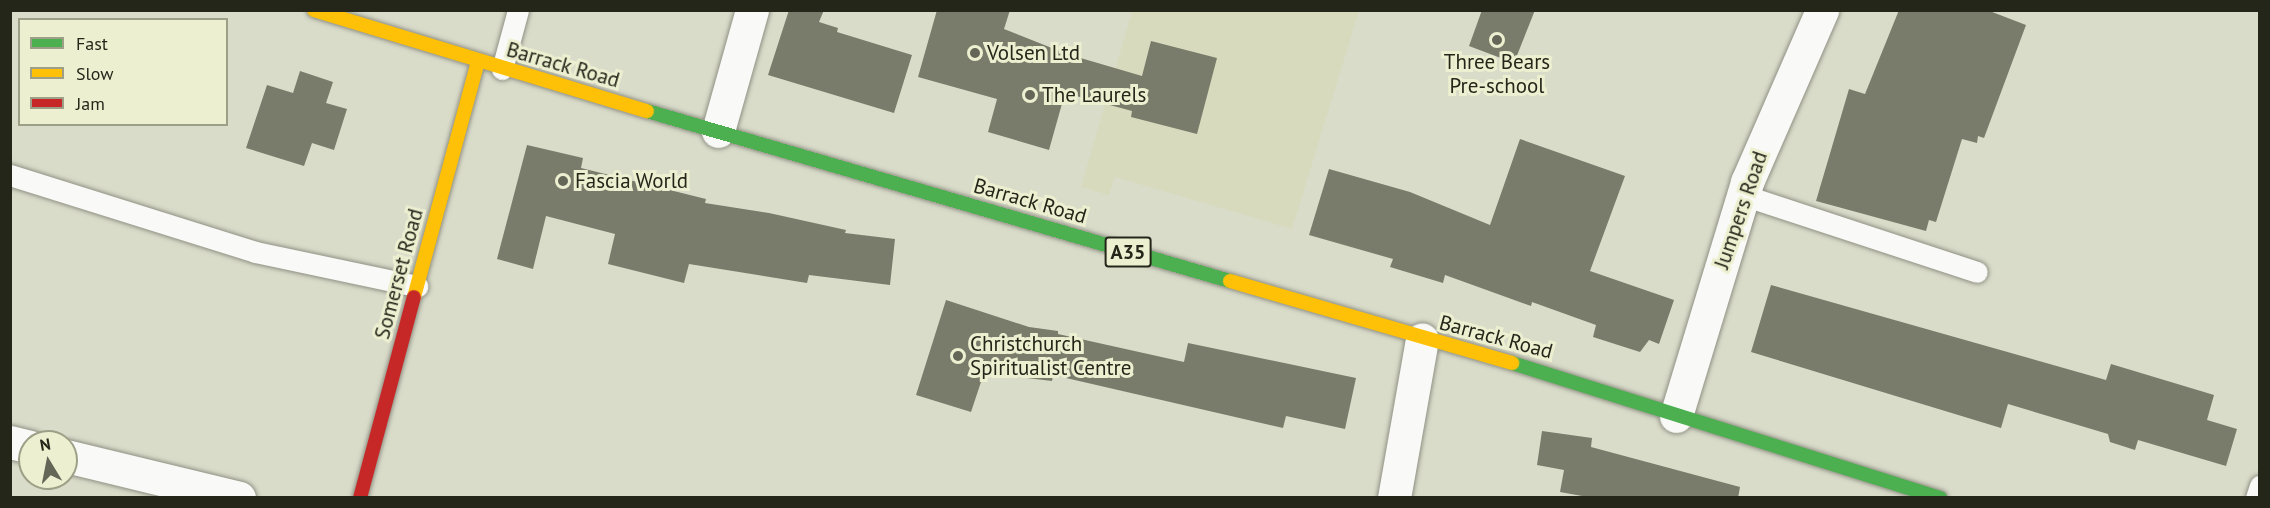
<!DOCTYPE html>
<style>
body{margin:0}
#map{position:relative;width:2270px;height:508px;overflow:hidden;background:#dadcca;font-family:"PT Sans",sans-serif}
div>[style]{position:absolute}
.built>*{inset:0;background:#d7dabd}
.building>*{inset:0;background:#7a7c6b}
.roads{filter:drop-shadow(0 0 2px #909184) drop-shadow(0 0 2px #909184)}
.lane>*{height:21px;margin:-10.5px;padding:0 10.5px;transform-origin:10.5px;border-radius:10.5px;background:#f9faf7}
.street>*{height:33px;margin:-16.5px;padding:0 16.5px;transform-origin:16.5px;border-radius:16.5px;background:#f9faf7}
.fast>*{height:14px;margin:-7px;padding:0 7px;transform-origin:7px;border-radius:7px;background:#4caf50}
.slow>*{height:14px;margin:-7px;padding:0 7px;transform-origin:7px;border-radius:7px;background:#ffc107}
.jam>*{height:14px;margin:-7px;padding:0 7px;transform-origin:7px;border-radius:7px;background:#c62828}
.dots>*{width:16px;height:16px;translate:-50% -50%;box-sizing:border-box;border:3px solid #edf0d0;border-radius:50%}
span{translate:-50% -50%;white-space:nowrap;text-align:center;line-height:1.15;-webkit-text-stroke:6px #edf0d0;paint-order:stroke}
.shield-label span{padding:2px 4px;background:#edf0d0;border:2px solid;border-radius:4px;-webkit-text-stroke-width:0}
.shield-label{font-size:20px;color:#25261a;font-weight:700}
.poi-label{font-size:21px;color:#25261a}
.left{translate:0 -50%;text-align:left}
.street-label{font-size:21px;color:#25261a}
.frame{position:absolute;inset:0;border:12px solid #25261a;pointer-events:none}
.legend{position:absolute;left:18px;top:18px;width:210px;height:108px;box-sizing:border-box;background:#edf0d0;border:2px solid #9d9f87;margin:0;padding:8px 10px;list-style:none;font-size:18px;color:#25261a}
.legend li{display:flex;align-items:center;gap:12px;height:30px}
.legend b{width:30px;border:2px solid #9d9f87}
.north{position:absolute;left:18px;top:430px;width:60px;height:60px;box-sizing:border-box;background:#edf0d0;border:2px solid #9d9f87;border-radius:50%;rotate:350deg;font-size:16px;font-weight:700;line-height:24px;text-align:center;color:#25261a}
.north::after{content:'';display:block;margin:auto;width:21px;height:27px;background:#646658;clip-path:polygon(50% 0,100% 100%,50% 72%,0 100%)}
</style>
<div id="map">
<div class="built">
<div style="clip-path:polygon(1132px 11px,1359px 11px,1292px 229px,1115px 177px,1109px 195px,1081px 187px)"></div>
</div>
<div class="building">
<div style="clip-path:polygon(789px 10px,824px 10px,819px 22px,838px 28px,837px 32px,912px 55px,894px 113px,768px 75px)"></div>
<div style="clip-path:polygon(937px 10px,1010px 10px,1004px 29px,1067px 54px,1142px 76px,1151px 41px,1217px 58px,1197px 134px,1131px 117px,1132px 111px,1065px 93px,1049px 150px,988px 132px,997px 99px,918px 77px)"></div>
<div style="clip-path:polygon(1482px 10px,1535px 10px,1514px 63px,1469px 46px)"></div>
<div style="clip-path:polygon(1899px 10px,1987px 10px,2026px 25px,1984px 138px,1978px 136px,1977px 143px,1962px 139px,1936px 222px,1929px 220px,1926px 231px,1816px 201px,1849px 89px,1865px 94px)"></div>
<div style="clip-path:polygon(300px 71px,333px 82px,326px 103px,347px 109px,334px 150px,312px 143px,304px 166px,246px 148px,267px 85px,293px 93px)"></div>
<div style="clip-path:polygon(1520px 139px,1625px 176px,1590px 271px,1674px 300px,1659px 344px,1649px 340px,1640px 352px,1593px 337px,1596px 325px,1532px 302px,1531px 306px,1445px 275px,1443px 283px,1390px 267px,1393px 259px,1309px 235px,1329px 169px,1410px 192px,1490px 225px)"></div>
<div style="clip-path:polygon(527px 145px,583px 158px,581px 168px,706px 199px,705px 203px,769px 213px,846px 230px,845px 233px,895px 239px,890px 285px,809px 275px,807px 283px,689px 264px,684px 283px,608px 264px,615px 234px,546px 216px,533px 269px,497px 259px)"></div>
<div style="clip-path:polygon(1771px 285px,2106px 380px,2111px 364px,2214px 395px,2207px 420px,2237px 429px,2226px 466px,2138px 440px,2135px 450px,2110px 442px,2108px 434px,2008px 404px,2001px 428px,1751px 352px)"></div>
<div style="clip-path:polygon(946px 300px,1029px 327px,1058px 331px,1058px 334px,1184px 362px,1188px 343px,1356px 378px,1345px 429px,1286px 416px,1283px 428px,1053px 375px,1052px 381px,984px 373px,971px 412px,916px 395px)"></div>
<div style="clip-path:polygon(1542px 431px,1592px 438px,1591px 447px,1740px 487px,1738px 498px,1593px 498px,1560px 492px,1564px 470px,1537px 465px)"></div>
</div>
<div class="roads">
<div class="lane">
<div style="left:502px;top:69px;width:61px;rotate:-74.8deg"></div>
<div style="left:10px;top:175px;width:257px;rotate:17.4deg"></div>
<div style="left:255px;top:252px;width:166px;rotate:11.9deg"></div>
<div style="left:1743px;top:195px;width:246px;rotate:18.2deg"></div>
<div style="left:2256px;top:498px;width:13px;rotate:-72deg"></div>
</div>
<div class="street">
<div style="left:718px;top:131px;width:126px;rotate:-74.3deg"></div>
<div style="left:1676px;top:416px;width:245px;rotate:-73.1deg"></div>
<div style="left:1747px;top:182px;width:188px;rotate:-66.4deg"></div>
<div style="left:10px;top:442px;width:21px;rotate:14deg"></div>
<div style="left:66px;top:456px;width:178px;rotate:13.6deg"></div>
<div style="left:1394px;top:498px;width:161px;rotate:-80deg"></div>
</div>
<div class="fast">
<div style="left:647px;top:111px;width:607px;rotate:16.26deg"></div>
<div style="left:1512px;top:363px;width:449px;rotate:17.5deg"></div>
</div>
<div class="slow">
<div style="left:314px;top:10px;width:348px;rotate:16.9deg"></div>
<div style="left:1230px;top:281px;width:294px;rotate:16.2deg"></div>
<div style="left:414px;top:297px;width:244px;rotate:-74.8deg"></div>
</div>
<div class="jam">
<div style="left:360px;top:498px;width:208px;rotate:-75deg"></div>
</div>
</div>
<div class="dots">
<div style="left:1497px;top:40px;background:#646658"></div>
<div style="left:975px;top:53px;background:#646658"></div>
<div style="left:1030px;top:95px;background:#646658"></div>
<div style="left:563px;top:181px;background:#646658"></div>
<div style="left:958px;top:356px;background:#646658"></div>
</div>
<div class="shield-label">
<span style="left:1128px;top:252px">A35</span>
</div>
<div class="poi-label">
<span class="left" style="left:987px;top:53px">Volsen Ltd</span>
<span style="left:1497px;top:74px">Three Bears<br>Pre-school</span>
<span class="left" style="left:1042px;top:95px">The Laurels</span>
<span class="left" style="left:575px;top:181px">Fascia World</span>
<span class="left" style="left:970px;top:356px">Christchurch<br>Spiritualist Centre</span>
</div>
<div class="street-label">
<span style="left:563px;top:65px;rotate:16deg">Barrack Road</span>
<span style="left:1030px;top:201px;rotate:16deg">Barrack Road</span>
<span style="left:1741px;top:210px;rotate:-71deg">Jumpers Road</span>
<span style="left:399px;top:274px;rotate:-75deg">Somerset Road</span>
<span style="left:1496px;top:337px;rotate:15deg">Barrack Road</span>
</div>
<div class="frame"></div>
<ul class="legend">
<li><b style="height:8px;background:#4caf50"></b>Fast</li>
<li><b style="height:8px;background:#ffc107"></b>Slow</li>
<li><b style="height:8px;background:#c62828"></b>Jam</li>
</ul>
<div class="north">N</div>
</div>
